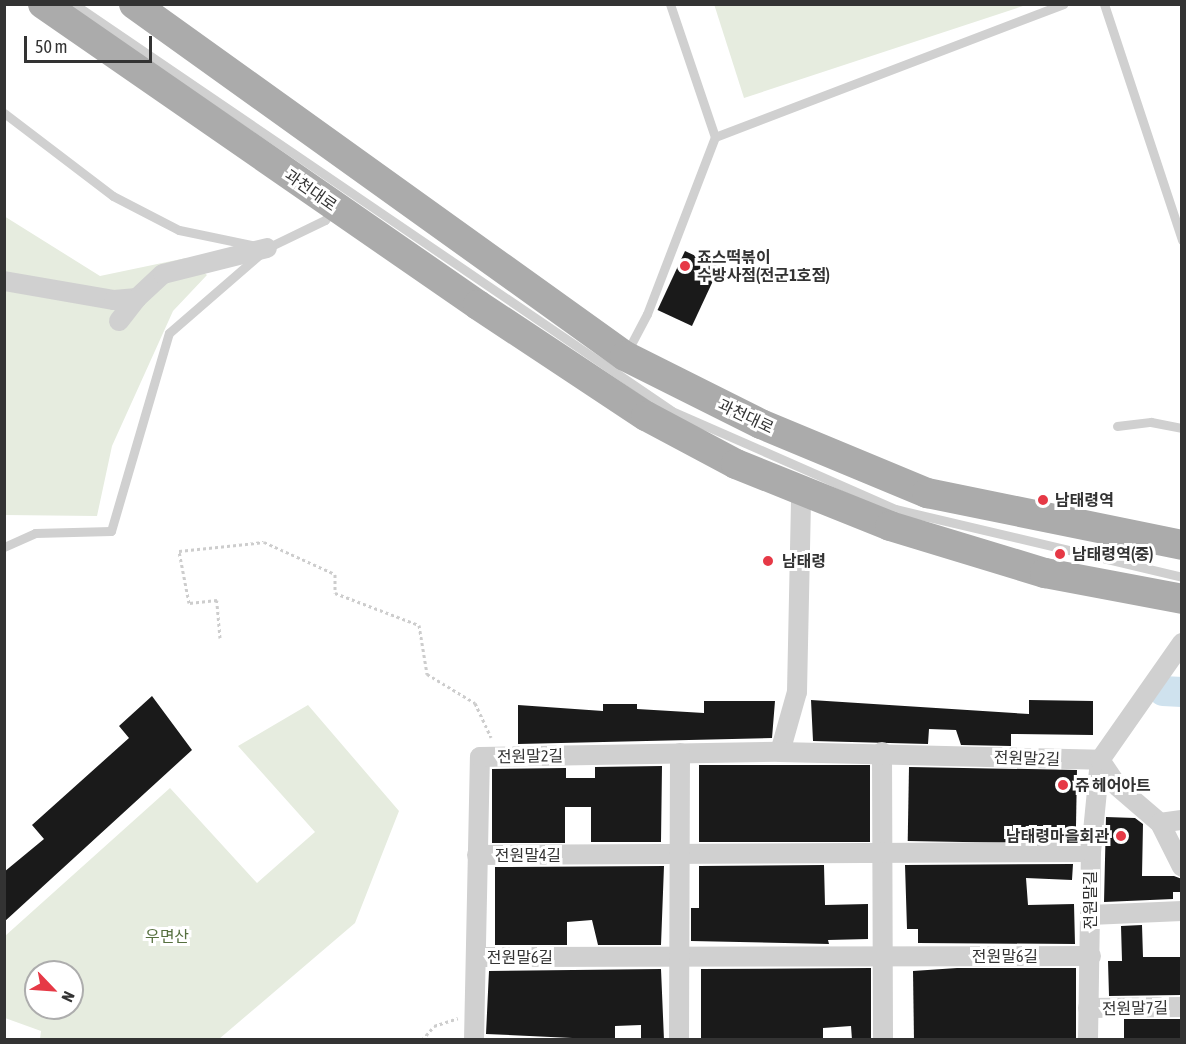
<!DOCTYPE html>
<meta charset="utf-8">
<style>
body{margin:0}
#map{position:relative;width:1186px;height:1044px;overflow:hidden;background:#fff;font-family:"Asap Condensed","Noto Sans KR",sans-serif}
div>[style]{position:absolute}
.green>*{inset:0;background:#e6ecdf}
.river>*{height:30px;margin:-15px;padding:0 15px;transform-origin:15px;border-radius:15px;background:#cfe2ee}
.building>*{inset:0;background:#1a1a1a;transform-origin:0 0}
.path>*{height:3px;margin-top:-1.5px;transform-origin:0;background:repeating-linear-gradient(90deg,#cdcdcd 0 3px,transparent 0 6px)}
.service>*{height:9px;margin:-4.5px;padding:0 4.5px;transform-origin:4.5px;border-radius:4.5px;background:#d0d0d0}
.minor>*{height:20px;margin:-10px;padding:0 10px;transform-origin:10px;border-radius:10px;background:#d0d0d0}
.primary>*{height:30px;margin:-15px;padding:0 15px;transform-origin:15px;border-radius:15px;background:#ababab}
.dots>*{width:16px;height:16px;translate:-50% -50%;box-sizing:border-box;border:3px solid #fff;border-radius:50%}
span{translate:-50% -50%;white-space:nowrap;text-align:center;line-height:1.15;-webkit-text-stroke:6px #fff;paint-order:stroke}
.street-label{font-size:16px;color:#333}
.poi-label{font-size:16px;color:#333;font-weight:700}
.left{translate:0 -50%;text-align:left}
.right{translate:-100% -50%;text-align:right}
.park-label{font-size:16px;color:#56703f}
.frame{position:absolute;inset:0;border:6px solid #333;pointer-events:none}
.north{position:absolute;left:24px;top:960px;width:60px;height:60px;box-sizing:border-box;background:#fff;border:2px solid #adadad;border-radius:50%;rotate:115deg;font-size:16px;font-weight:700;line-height:24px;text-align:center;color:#333}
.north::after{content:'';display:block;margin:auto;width:21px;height:27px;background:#e63946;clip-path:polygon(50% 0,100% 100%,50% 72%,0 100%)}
.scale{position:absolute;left:24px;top:36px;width:128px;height:27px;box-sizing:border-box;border:3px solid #333;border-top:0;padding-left:8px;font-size:18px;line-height:21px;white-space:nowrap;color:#333;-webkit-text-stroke:4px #fff;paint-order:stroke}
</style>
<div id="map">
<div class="green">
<div style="clip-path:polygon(714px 4px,1026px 4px,1026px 5px,744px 98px)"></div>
<div style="clip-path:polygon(4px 216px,100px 276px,186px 258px,207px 275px,173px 311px,112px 446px,97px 516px,5px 515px)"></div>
<div style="clip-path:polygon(evenodd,308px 705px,399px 811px,355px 923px,219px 1039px,40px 1039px,41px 1031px,5px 1018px,5px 936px,170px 788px,257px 883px,315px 832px,238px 746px,308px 705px,36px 972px,72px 972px,72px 1008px,36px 1008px,36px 972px)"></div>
</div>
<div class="river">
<div style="left:1163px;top:691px;width:19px;rotate:3deg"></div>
</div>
<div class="building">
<div style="left:685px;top:251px;width:38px;height:65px;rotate:25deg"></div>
<div style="clip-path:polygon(152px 696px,192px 750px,4px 922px,4px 872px,44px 839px,32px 825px,129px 738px,119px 726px)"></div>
<div style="clip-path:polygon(811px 700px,1029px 714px,1029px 700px,1093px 701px,1093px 735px,1011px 734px,1011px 746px,961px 745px,956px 730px,929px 729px,928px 744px,813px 741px)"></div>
<div style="clip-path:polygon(704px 701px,775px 701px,772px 738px,518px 744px,518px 705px,603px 711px,603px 704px,637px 704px,637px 709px,704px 713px)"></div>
<div style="left:699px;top:765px;width:171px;height:77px"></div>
<div style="clip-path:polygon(662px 766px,661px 842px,591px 842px,591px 807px,565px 807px,565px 843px,492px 843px,492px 769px,566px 768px,566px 778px,595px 778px,595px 767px)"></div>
<div style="left:909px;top:767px;width:168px;height:74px;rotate:1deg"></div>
<div style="clip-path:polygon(1106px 817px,1135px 818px,1143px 824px,1142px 876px,1174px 876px,1182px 879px,1182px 892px,1173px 892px,1173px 899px,1104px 902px)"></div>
<div style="clip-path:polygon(1073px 864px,1072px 880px,1026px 878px,1028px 905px,1074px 904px,1075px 944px,918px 943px,918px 929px,907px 929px,905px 865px)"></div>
<div style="clip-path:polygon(824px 865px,825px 905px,868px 904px,868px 939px,828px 940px,829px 944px,691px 941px,691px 908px,699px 908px,699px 866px)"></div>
<div style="clip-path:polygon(664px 866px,661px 945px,598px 945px,592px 920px,567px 922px,567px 945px,495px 945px,495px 867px)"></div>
<div style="clip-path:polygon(1142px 925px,1143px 957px,1180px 957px,1181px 995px,1109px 996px,1108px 961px,1122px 961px,1121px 926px)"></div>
<div style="clip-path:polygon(871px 968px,871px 1040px,852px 1040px,851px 1026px,823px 1028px,823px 1040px,701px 1040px,701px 969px)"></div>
<div style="clip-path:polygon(957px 968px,1076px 968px,1076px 1040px,914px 1040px,913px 971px)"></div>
<div style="clip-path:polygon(661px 969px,664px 1040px,641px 1040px,641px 1025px,615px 1026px,615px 1040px,486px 1034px,489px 971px)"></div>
<div style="left:1182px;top:1019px;width:21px;height:58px;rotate:90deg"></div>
</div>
<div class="path">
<div style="left:220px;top:638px;width:38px;rotate:-95deg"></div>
<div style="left:217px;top:600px;width:28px;rotate:174deg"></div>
<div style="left:189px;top:603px;width:53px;rotate:-100.9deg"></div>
<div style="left:179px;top:551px;width:85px;rotate:-6deg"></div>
<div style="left:264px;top:542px;width:78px;rotate:24.3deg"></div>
<div style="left:335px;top:574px;width:19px;rotate:90deg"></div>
<div style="left:335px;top:593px;width:90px;rotate:20.9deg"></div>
<div style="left:419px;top:625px;width:50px;rotate:80.7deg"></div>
<div style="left:427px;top:674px;width:56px;rotate:31.1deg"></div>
<div style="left:475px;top:703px;width:38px;rotate:65deg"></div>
<div style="left:422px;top:1040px;width:18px;rotate:-49deg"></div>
<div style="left:434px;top:1026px;width:25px;rotate:-18deg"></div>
</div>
<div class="service">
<div style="left:74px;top:4px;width:723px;rotate:34.24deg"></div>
<div style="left:672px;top:411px;width:244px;rotate:23.7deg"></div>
<div style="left:895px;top:509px;width:295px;rotate:13.3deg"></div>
<div style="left:1104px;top:4px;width:249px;rotate:71.7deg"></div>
<div style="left:4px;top:113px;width:137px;rotate:37.3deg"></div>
<div style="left:113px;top:196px;width:74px;rotate:27.3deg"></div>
<div style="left:179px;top:230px;width:79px;rotate:11.7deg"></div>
<div style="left:715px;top:137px;width:373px;rotate:-20.9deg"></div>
<div style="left:627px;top:352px;width:43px;rotate:-62.2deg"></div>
<div style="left:647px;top:314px;width:190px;rotate:-69deg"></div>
<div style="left:715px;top:137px;width:140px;rotate:-108.7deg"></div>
<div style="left:1117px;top:426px;width:34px;rotate:-7deg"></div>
<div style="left:1151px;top:422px;width:32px;rotate:11deg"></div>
<div style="left:4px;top:547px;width:34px;rotate:-24deg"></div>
<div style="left:35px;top:533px;width:76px;rotate:-1.5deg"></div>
<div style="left:111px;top:531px;width:206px;rotate:-73.7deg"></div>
<div style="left:169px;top:333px;width:130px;rotate:-40.9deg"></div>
<div style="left:267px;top:248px;width:64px;rotate:-25.8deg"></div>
<div style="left:325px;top:220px;width:14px;rotate:-51deg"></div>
</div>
<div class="minor">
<div style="left:4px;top:281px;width:112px;rotate:9.8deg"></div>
<div style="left:114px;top:300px;width:23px;rotate:-5deg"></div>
<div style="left:137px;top:298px;width:35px;rotate:-43deg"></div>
<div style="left:163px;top:274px;width:107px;rotate:-14deg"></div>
<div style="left:119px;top:321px;width:29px;rotate:-52deg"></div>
<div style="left:780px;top:752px;width:62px;rotate:-74.2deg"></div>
<div style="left:797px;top:692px;width:199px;rotate:-88.8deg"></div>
<div style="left:882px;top:752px;width:288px;rotate:89.8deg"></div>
<div style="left:1100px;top:760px;width:32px;rotate:56deg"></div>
<div style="left:1118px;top:787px;width:55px;rotate:40.6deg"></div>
<div style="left:1160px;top:823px;width:49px;rotate:63.4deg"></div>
<div style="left:1160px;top:823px;width:22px;rotate:-8deg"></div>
<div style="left:477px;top:855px;width:614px;rotate:-0.28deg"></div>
<div style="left:1090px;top:915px;width:92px;rotate:-2.5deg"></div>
<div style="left:476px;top:957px;width:615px;rotate:-0.09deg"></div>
<div style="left:1088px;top:1008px;width:94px;rotate:-0.6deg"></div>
<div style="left:474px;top:1040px;width:283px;rotate:-88.8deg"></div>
<div style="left:480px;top:757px;width:300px;rotate:-1deg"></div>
<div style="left:780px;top:752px;width:320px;rotate:1.4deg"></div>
<div style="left:679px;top:1040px;width:287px;rotate:-89.8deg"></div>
<div style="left:1088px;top:1040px;width:188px;rotate:-89.1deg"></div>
<div style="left:1091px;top:852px;width:92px;rotate:-84.4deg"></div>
<div style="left:1100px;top:760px;width:143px;rotate:-55deg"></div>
</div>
<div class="primary">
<div style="left:43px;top:4px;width:529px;rotate:34.68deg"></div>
<div style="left:478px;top:305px;width:201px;rotate:33.5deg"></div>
<div style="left:646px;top:416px;width:102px;rotate:28.1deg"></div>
<div style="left:736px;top:464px;width:166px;rotate:21.9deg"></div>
<div style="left:890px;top:526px;width:162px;rotate:16.9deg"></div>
<div style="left:1045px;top:573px;width:139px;rotate:10.7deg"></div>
<div style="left:134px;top:4px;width:604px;rotate:35.64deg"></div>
<div style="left:625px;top:356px;width:152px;rotate:26.6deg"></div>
<div style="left:761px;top:424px;width:180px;rotate:22.6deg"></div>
<div style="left:927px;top:493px;width:260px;rotate:11.5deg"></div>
</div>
<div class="dots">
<div style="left:685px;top:266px;background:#e63946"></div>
<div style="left:1043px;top:500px;background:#e63946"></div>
<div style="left:1060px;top:554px;background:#e63946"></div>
<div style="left:768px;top:561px;background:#e63946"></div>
<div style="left:1063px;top:785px;background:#e63946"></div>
<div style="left:1121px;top:836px;background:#e63946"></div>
</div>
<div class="street-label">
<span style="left:311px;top:190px;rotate:35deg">과천대로</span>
<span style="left:746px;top:416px;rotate:25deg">과천대로</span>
<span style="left:530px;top:756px;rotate:-1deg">전원말2길</span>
<span style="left:1027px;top:758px;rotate:2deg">전원말2길</span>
<span style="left:528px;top:855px">전원말4길</span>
<span style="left:1090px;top:900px;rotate:-90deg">전원말길</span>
<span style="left:1005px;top:956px">전원말6길</span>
<span style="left:520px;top:957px">전원말6길</span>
<span style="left:1135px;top:1008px;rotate:-1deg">전원말7길</span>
</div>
<div class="poi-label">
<span class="left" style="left:697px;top:266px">죠스떡볶이<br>수방사점(전군1호점)</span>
<span class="left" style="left:1055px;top:500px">남태령역</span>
<span class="left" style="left:1072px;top:554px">남태령역(중)</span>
<span class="left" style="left:782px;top:561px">남태령</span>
<span class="left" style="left:1075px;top:785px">쥬 헤어아트</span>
<span class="right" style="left:1109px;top:836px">남태령마을회관</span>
</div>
<div class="park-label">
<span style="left:167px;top:936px">우면산</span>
</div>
<div class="frame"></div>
<div class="north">N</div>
<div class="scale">50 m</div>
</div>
